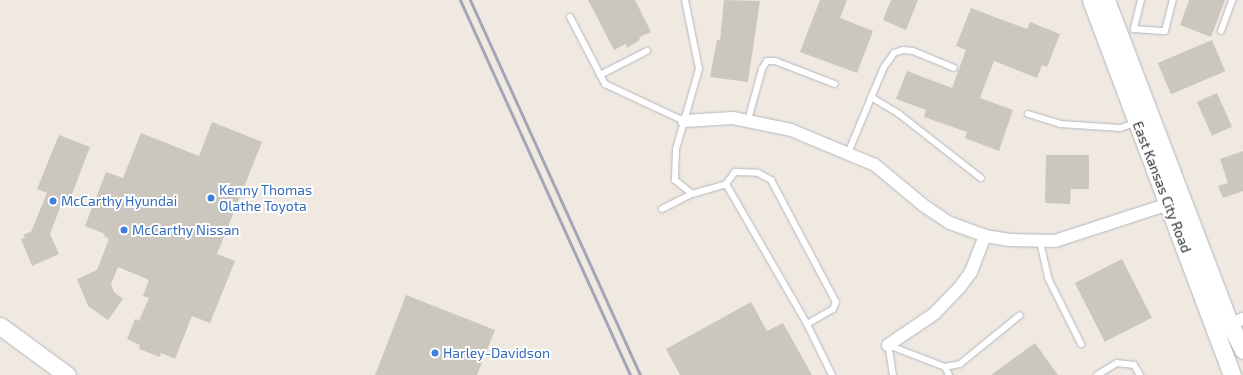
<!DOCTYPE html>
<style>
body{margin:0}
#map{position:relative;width:1243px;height:375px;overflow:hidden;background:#efe9e1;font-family:"Exo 2",sans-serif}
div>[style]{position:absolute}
.building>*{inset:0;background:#cbc7bf;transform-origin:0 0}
.roads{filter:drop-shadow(0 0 1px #b4b7c1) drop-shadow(0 0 1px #b4b7c1)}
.lane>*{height:6px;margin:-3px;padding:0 3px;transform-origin:3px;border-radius:3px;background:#fff}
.street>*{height:12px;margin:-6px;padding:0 6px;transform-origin:6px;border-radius:6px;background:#fff}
.secondary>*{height:17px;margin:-8.5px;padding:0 8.5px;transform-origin:8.5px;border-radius:8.5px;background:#fff}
.rail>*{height:3px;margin:-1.5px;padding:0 1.5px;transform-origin:1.5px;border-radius:1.5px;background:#a3a6b8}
.dots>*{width:11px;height:11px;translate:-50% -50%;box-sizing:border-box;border:2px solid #fff;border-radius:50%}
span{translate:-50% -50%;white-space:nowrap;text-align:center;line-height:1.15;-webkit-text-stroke:4px #fff;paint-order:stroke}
.street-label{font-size:14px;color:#2e2e2e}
.shop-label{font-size:14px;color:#366cbe}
.left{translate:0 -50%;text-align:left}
</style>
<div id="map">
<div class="building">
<div style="clip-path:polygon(588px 0,635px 0,651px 32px,639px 37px,640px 40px,627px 48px,626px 44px,614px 50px)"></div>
<div style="clip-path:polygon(724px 0,760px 1px,748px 82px,710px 77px,717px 40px,720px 40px)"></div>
<div style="clip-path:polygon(820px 0,847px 0,840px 18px,873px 31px,857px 73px,800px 52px)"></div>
<div style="clip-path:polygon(891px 0,918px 0,906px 30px,883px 20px)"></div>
<div style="clip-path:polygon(1189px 0,1225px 0,1211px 37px,1180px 25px)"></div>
<div style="clip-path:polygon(971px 8px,1027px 29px,1030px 22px,1060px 34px,1047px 67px,1042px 65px,1037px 78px,994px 61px,980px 98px,1013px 110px,999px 151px,965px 138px,967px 132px,924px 117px,926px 110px,896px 99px,907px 71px,952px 88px,966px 50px,956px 46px)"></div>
<div style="left:1212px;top:40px;width:34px;height:59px;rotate:67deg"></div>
<div style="left:1217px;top:93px;width:37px;height:22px;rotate:66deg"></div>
<div style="clip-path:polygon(212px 122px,262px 142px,217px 254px,235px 261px,210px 323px,192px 316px,175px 359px,161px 353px,160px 357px,139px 349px,140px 345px,127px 339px,135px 319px,139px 321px,149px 298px,143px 296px,149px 280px,118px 267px,111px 284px,114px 292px,123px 299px,108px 320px,88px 306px,77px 279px,97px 270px,109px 239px,104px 236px,105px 234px,85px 226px,106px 172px,123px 178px,141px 133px,199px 156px)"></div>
<div style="clip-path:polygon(59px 135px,90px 147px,69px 202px,63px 200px,50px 234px,59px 254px,32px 266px,21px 239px,25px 238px,23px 235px,31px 232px,47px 193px,37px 189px)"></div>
<div style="clip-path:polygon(1243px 151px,1243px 191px,1223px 198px,1218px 186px,1228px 183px,1220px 159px)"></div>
<div style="clip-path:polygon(1046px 155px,1089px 155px,1089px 189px,1071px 189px,1070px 204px,1045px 203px)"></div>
<div style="left:1122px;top:259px;width:66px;height:53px;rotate:63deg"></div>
<div style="clip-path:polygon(406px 295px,495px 330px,477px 375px,375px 375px)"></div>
<div style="clip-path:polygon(751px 302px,767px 331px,783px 323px,812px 375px,680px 375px,666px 349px)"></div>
<div style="clip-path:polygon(1035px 343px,1058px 375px,991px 375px)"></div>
</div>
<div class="roads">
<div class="lane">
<div style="left:685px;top:0;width:70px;rotate:78.5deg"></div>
<div style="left:699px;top:69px;width:83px;rotate:106deg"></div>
<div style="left:676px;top:149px;width:31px;rotate:92deg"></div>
<div style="left:675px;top:180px;width:22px;rotate:39deg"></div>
<div style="left:692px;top:194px;width:35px;rotate:-16deg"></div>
<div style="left:726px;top:184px;width:162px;rotate:59.9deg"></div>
<div style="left:807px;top:324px;width:57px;rotate:63.9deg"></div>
<div style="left:1141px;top:0;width:30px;rotate:104deg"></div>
<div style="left:1134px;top:29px;width:31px;rotate:4deg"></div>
<div style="left:1165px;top:31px;width:32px;rotate:-76deg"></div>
<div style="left:570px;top:17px;width:76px;rotate:62.4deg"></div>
<div style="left:605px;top:84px;width:87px;rotate:25.1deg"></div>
<div style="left:1221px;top:31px;width:33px;rotate:-70deg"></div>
<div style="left:600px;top:75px;width:53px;rotate:-27.1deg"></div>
<div style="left:871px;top:97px;width:33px;rotate:31deg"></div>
<div style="left:899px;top:114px;width:104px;rotate:38deg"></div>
<div style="left:1028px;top:114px;width:34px;rotate:17deg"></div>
<div style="left:1060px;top:124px;width:60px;rotate:3.8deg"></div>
<div style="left:1120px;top:128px;width:16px;rotate:-18deg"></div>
<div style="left:748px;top:120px;width:53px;rotate:-74.6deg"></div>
<div style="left:762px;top:69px;width:9px;rotate:-58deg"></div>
<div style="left:767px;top:61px;width:8px"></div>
<div style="left:775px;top:61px;width:64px;rotate:21deg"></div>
<div style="left:848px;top:153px;width:93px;rotate:-67.3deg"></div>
<div style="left:884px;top:67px;width:17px;rotate:-54deg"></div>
<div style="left:894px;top:53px;width:9px;rotate:-18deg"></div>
<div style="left:903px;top:50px;width:10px;rotate:6deg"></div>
<div style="left:913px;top:51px;width:44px;rotate:22.5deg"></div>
<div style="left:726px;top:184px;width:15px;rotate:-53deg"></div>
<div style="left:735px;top:172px;width:23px;rotate:2deg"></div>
<div style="left:758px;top:173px;width:15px;rotate:28deg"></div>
<div style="left:771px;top:180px;width:138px;rotate:62deg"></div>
<div style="left:836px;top:302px;width:8px;rotate:113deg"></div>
<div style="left:833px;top:309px;width:30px;rotate:150deg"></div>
<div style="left:662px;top:209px;width:34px;rotate:-27deg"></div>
<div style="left:1040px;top:242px;width:37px;rotate:77deg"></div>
<div style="left:1048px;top:278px;width:74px;rotate:63.4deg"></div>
<div style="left:945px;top:367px;width:9px;rotate:63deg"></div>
<div style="left:893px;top:375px;width:30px;rotate:-99deg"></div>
<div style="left:888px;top:345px;width:61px;rotate:21.1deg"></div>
<div style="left:945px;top:367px;width:15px;rotate:-11deg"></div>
<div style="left:960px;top:364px;width:77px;rotate:-39.2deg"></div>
<div style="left:1097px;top:375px;width:23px;rotate:-31deg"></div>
<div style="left:1117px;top:363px;width:17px;rotate:7deg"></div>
<div style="left:1134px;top:365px;width:12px;rotate:59deg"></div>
</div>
<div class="street">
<div style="left:684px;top:121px;width:49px;rotate:-3.5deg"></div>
<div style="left:733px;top:118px;width:59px;rotate:11.7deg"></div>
<div style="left:791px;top:130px;width:91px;rotate:22.6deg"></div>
<div style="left:875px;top:165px;width:62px;rotate:39.8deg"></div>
<div style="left:923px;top:205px;width:32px;rotate:34deg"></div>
<div style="left:950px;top:223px;width:37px;rotate:20deg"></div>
<div style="left:985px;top:236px;width:24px;rotate:9deg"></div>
<div style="left:1009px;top:240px;width:46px;rotate:1.2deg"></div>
<div style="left:1055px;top:241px;width:126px;rotate:-18deg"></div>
<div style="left:1223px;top:327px;width:22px;rotate:-22deg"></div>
<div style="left:888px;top:345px;width:55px;rotate:-34deg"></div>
<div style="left:934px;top:314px;width:37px;rotate:-46deg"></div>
<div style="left:960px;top:287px;width:19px;rotate:-54deg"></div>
<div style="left:971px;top:272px;width:39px;rotate:-69deg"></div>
</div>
<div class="secondary">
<div style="left:1091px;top:0;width:401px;rotate:69.4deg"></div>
<div style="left:1106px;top:0;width:347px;rotate:69.1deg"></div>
<div style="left:1230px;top:324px;width:29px;rotate:63deg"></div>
<div style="left:0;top:326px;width:83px;rotate:36.2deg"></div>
</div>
</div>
<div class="rail">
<div style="left:460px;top:0;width:412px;rotate:65.6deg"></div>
<div style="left:470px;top:0;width:412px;rotate:65.6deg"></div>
</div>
<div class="dots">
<div style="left:211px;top:198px;background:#3f7fe0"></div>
<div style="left:53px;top:201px;background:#3f7fe0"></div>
<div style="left:124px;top:230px;background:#3f7fe0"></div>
<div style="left:435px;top:353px;background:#3f7fe0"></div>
</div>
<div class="street-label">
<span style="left:1162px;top:187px;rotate:69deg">East Kansas City Road</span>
</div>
<div class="shop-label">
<span class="left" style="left:219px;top:198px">Kenny Thomas<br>Olathe Toyota</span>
<span class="left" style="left:61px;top:201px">McCarthy Hyundai</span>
<span class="left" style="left:132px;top:230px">McCarthy Nissan</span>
<span class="left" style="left:443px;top:353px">Harley-Davidson</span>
</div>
</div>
